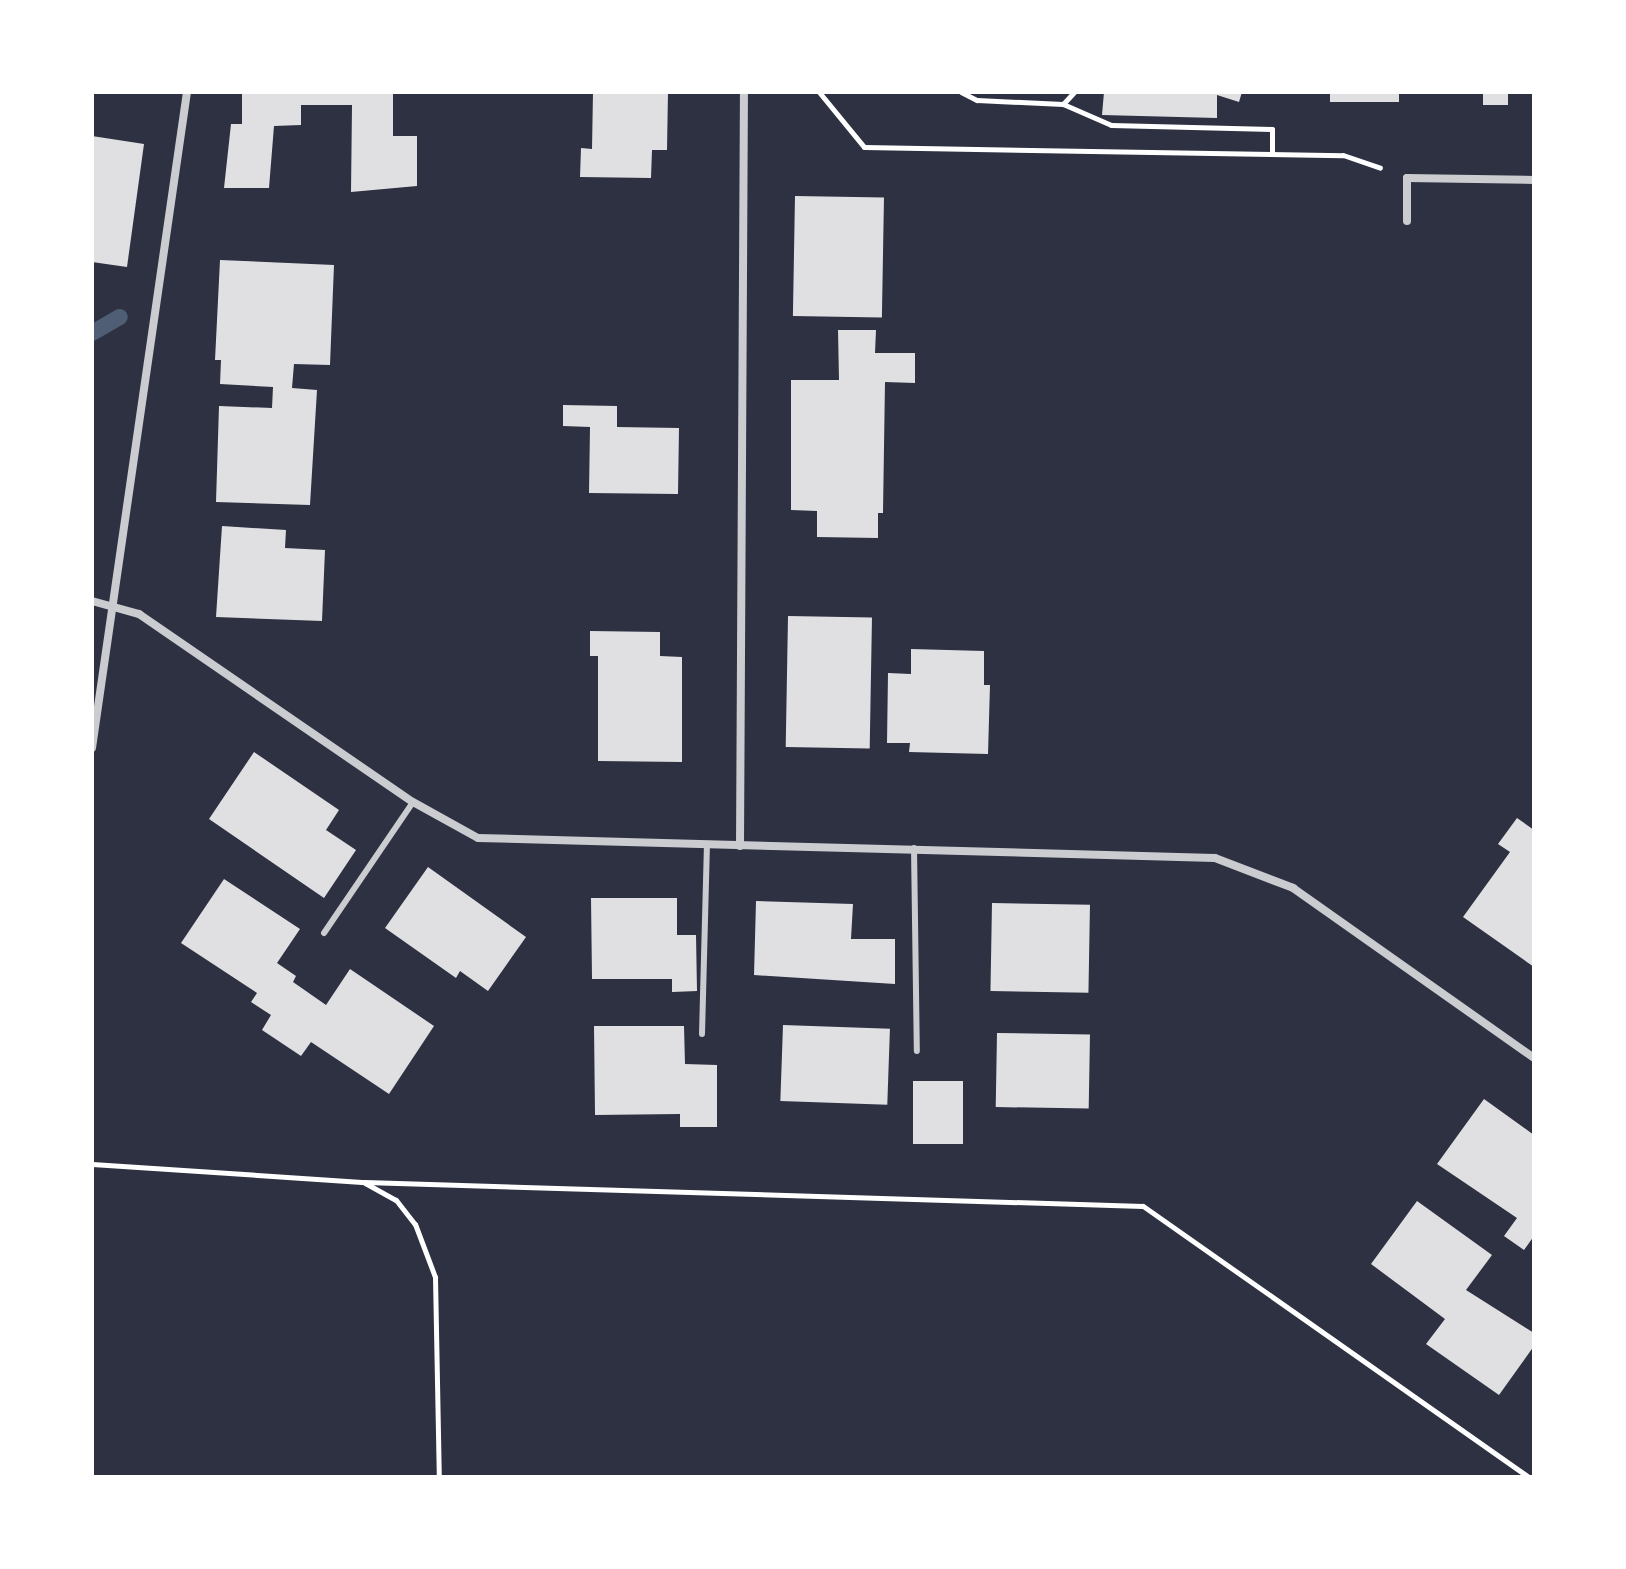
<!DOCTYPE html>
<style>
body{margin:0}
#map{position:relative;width:1626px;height:1569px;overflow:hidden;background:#2d3142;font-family:"Space Grotesk",sans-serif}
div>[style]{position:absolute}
.stream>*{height:16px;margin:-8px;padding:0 8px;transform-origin:8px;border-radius:8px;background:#4f5d75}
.building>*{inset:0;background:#e0e0e3;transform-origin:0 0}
.path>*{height:5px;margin:-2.5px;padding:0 2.5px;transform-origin:2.5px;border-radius:2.5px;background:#fff}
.service>*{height:6px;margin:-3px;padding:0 3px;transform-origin:3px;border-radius:3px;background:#caccd0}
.minor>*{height:8px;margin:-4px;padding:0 4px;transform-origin:4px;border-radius:4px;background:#caccd0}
span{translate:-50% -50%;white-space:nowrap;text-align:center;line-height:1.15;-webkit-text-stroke:8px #fff;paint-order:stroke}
.frame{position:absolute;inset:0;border:94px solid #fff;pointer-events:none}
</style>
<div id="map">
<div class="stream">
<div style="left:92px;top:333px;width:32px;rotate:-30deg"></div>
</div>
<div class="building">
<div style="clip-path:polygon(242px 92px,393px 92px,393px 136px,417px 136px,417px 186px,351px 192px,352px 105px,301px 105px,301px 125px,274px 126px,269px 188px,224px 188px,231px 124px,242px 124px)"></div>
<div style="clip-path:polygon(593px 92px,668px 92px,667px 150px,652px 150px,651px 178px,580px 177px,581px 148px,592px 149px)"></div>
<div style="clip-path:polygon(1104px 92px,1242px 92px,1239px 102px,1217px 95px,1217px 118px,1102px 115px)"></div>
<div style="left:1330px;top:92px;width:69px;height:10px"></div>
<div style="left:1483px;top:92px;width:25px;height:13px"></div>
<div style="clip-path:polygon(92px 136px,144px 144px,127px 267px,92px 262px)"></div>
<div style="left:795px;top:196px;width:89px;height:120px;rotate:1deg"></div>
<div style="clip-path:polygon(220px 260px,334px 265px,330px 365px,294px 364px,292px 388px,317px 390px,310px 505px,216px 502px,219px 406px,272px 408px,273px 387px,220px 384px,221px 360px,215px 360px)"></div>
<div style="clip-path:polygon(838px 330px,876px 330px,875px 353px,915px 353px,915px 383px,885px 382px,883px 513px,878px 513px,878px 538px,817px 537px,817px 511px,791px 510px,791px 380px,839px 380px)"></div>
<div style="clip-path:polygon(563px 405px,617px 406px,617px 427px,679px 428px,678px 494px,589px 493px,590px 427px,563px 426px)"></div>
<div style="clip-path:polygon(222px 526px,286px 530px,285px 548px,325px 550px,322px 621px,216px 617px)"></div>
<div style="left:788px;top:616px;width:84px;height:131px;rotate:1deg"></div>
<div style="clip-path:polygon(590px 631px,660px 632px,660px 656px,682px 657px,682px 762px,598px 761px,598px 656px,590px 656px)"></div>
<div style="clip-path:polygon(911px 649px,984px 651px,984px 685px,990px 685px,988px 754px,909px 752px,910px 743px,887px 743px,888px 673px,911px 674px)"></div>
<div style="clip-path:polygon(254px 752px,339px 810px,326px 830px,356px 850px,324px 898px,209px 819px)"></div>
<div style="clip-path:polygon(1517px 818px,1534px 830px,1534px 967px,1463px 917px,1510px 852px,1498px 844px)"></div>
<div style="clip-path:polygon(428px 867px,526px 937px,488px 991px,460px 971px,456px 978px,385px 928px)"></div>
<div style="clip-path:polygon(224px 879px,300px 929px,277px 963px,296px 976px,293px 982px,326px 1005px,350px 969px,434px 1026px,389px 1094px,311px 1042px,301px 1056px,262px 1030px,271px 1015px,251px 1002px,257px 993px,181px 943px)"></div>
<div style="clip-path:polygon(591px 898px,677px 898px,677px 935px,696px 935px,697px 991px,672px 992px,672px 979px,592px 979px)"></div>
<div style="clip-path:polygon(756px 901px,853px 904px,851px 939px,895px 939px,895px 984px,754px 975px)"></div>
<div style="left:992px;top:903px;width:98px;height:88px;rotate:1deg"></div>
<div style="left:783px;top:1025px;width:107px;height:76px;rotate:2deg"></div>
<div style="clip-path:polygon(594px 1026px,684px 1026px,685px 1064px,717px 1065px,717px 1127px,680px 1127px,680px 1114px,595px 1115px)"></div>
<div style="left:997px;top:1033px;width:93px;height:74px;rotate:1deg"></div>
<div style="left:913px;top:1081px;width:50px;height:63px"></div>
<div style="clip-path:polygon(1484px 1099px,1534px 1135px,1534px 1236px,1524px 1250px,1504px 1236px,1517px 1218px,1437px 1164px)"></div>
<div style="clip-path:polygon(1417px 1201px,1492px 1255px,1466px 1290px,1534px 1333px,1534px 1346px,1499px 1395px,1426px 1344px,1445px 1319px,1371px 1264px)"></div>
</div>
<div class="path">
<div style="left:819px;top:92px;width:71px;rotate:50.7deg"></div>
<div style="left:864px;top:147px;width:479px;rotate:1deg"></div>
<div style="left:1343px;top:155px;width:39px;rotate:19deg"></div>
<div style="left:961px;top:92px;width:18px;rotate:27deg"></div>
<div style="left:977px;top:100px;width:86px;rotate:2.7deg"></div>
<div style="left:1063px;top:104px;width:16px;rotate:-47deg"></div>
<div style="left:1063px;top:104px;width:52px;rotate:23.6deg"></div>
<div style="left:1111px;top:125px;width:161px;rotate:1.4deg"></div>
<div style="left:1272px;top:129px;width:24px;rotate:90deg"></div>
<div style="left:92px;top:1164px;width:274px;rotate:3.8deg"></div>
<div style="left:365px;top:1182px;width:778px;rotate:1.77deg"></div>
<div style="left:1143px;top:1206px;width:471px;rotate:35.1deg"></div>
<div style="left:365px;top:1183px;width:35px;rotate:29deg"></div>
<div style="left:396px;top:1200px;width:31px;rotate:52deg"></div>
<div style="left:415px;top:1224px;width:57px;rotate:69.3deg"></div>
<div style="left:435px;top:1277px;width:200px;rotate:88.9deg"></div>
</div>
<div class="service">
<div style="left:914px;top:848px;width:203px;rotate:89.2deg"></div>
<div style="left:324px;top:933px;width:158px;rotate:-55.8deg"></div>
<div style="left:702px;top:1034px;width:188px;rotate:-88.5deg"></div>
</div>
<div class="minor">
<div style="left:1407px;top:221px;width:43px;rotate:-90deg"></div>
<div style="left:1407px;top:178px;width:127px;rotate:0.9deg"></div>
<div style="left:92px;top:601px;width:49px;rotate:15.5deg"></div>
<div style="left:139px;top:614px;width:332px;rotate:34.5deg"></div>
<div style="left:413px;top:802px;width:74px;rotate:29deg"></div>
<div style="left:478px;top:838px;width:737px;rotate:1.55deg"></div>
<div style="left:1215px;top:858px;width:84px;rotate:21deg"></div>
<div style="left:1293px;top:888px;width:295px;rotate:35.2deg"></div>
<div style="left:92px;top:748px;width:663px;rotate:-81.76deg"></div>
<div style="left:740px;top:846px;width:754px;rotate:-89.7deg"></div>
</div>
<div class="frame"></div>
</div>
